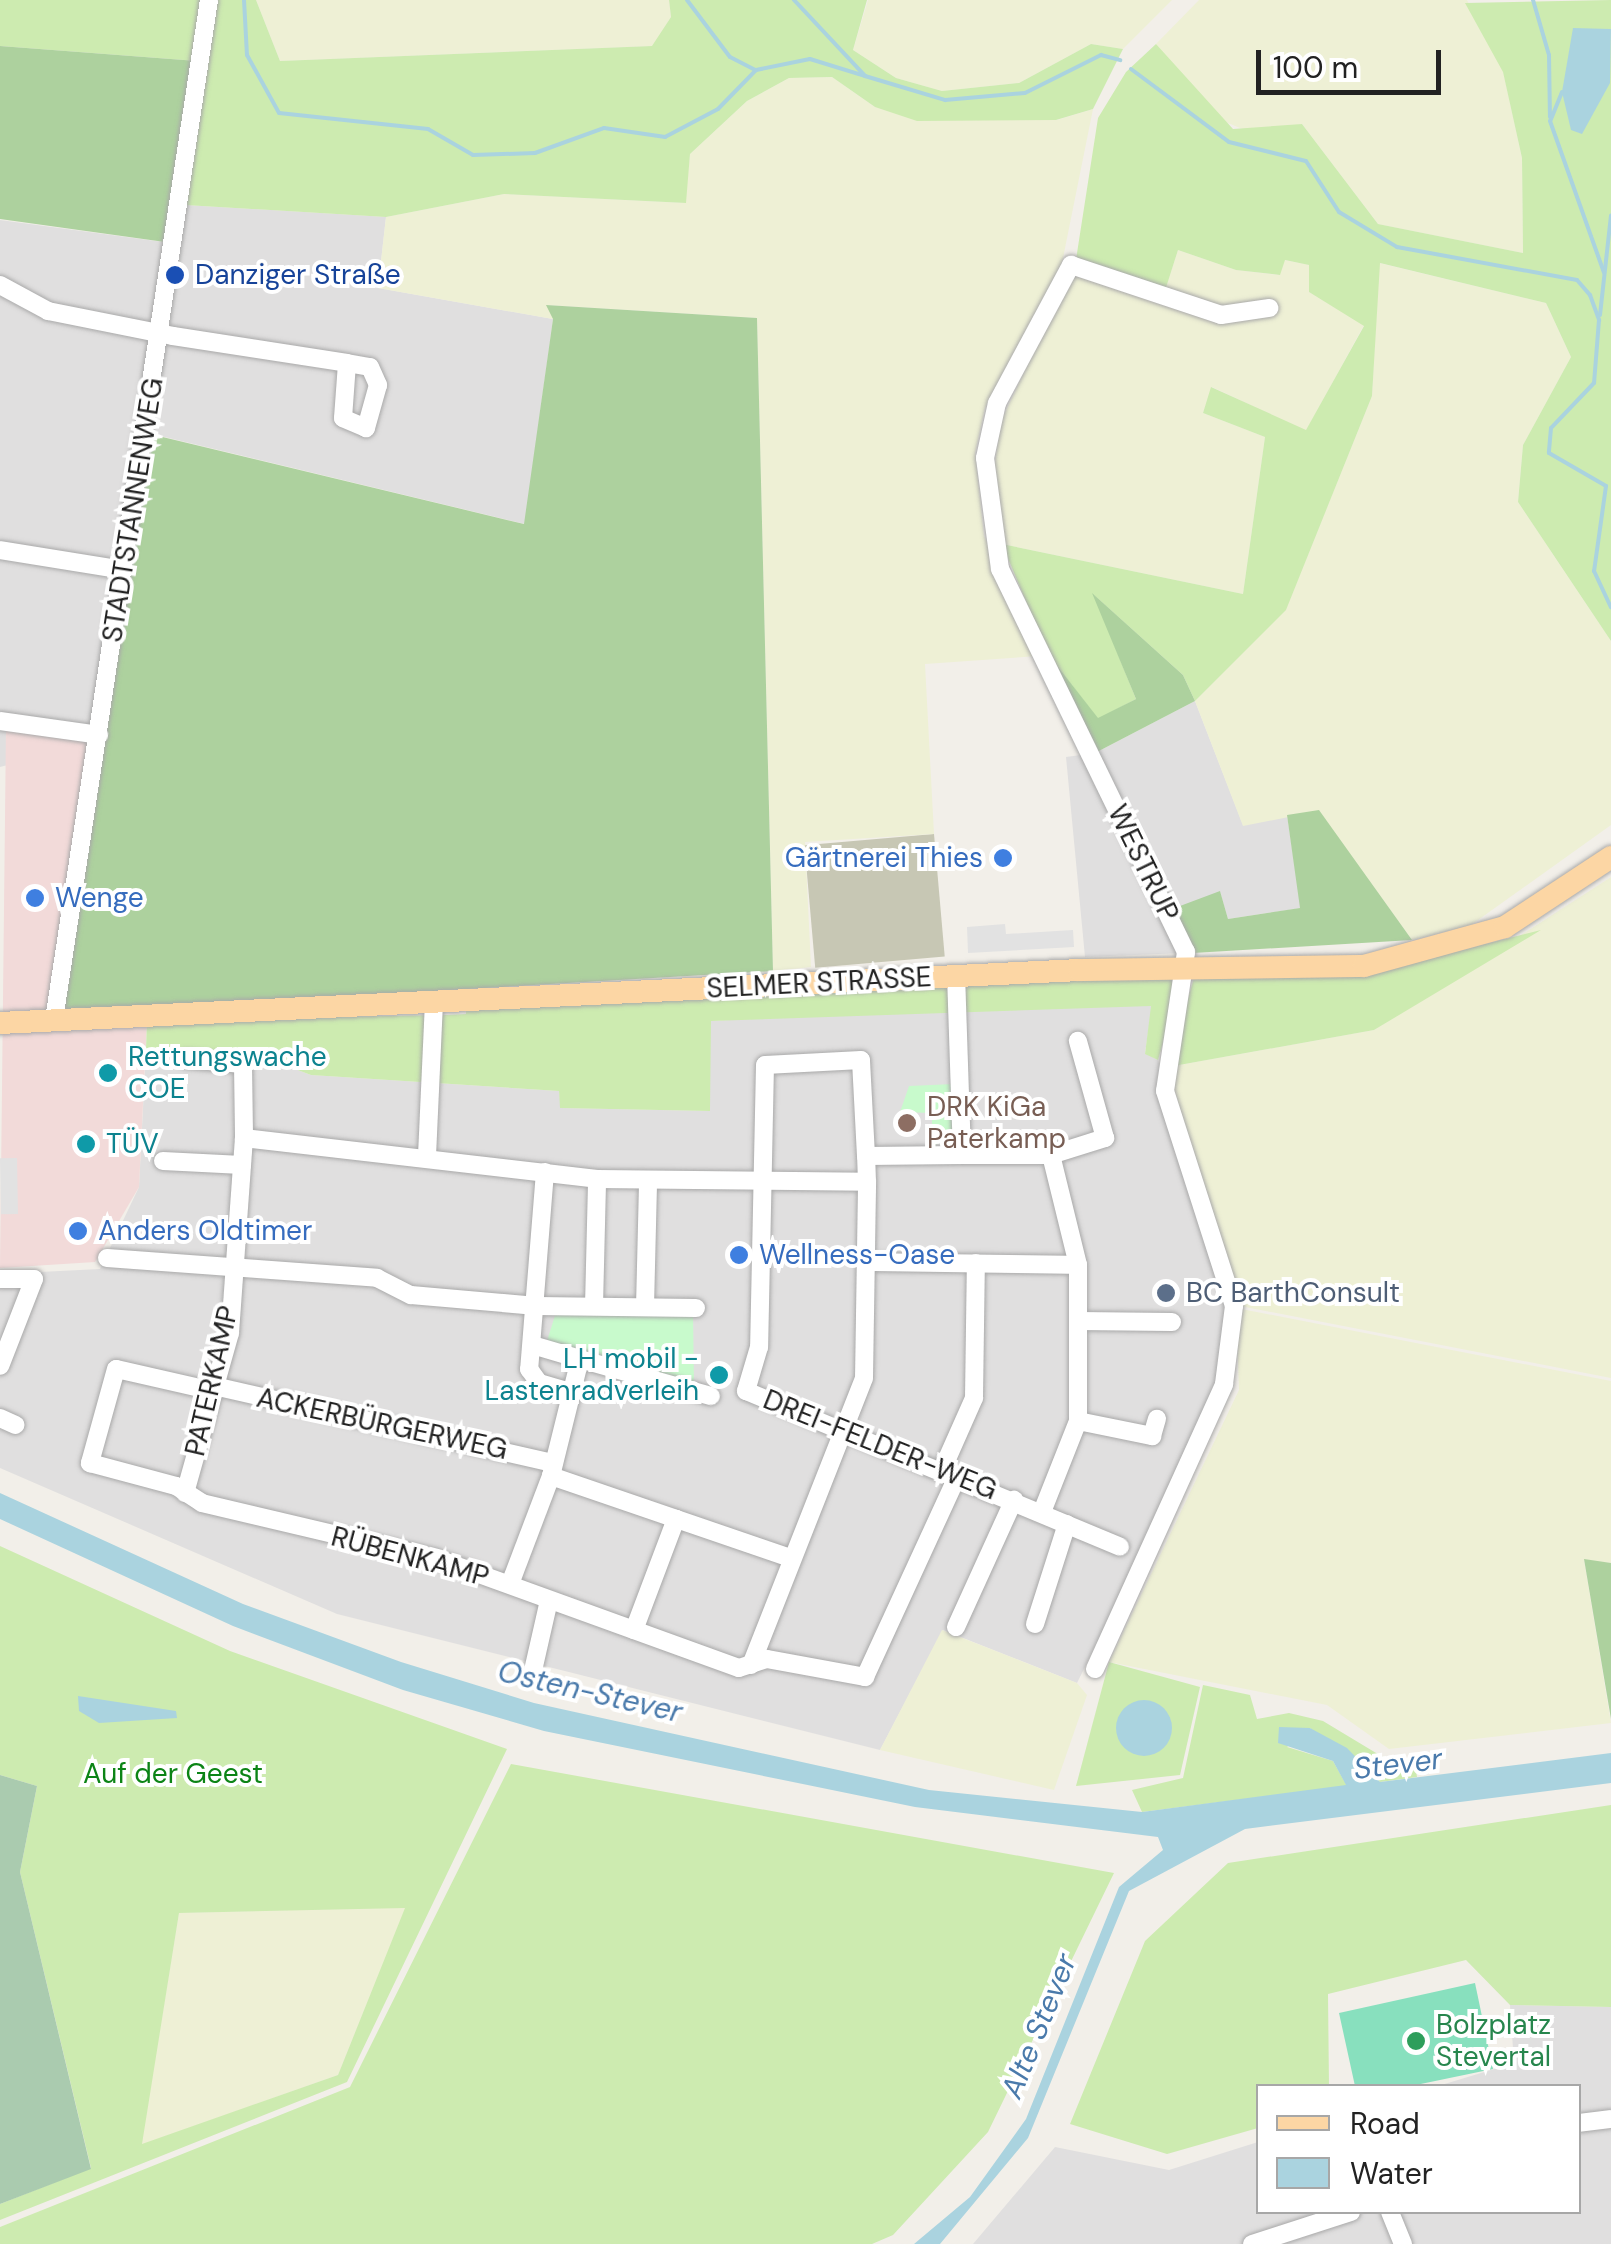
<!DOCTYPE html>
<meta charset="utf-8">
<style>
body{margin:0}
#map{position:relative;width:1611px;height:2244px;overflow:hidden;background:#f2efe9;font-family:"DM Sans",sans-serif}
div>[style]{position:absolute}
.residential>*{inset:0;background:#e0dfdf}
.commercial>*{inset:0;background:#f2dad9}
.construction>*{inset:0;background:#c7c7b4;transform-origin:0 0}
.farmland>*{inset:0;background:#eef0d5}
.grass>*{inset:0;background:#cdebb0}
.forest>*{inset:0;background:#add19e}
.cemetery>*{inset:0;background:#aacbaf}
.park>*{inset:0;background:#c8facc}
.pitch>*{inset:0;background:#88e0be}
.parking>*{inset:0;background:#e2e2e2;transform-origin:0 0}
.water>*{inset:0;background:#aad3df}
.round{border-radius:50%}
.stream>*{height:4px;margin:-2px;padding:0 2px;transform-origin:2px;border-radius:2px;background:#aad3df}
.roads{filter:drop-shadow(0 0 2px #a9a9a9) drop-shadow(0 0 2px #a9a9a9)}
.minor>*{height:18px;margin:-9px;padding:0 9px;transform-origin:9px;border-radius:9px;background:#fff}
.major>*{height:22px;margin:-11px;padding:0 11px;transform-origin:11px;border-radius:11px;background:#fcd6a4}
.dots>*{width:28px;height:28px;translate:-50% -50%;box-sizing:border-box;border:5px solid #fff;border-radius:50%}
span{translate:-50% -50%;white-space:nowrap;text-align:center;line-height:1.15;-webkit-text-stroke:8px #fff;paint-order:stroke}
.transit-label{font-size:28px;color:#164399}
.left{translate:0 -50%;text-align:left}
.street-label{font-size:28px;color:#222}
.shop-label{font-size:28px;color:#366cbe}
.right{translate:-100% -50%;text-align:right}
.culture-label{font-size:28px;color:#0d838f}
.education-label{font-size:28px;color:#785e54}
.service-label{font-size:28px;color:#4e5e75}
.park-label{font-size:28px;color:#0c8416}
.leisure-label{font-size:28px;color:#27864d}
.water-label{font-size:30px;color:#4a7aab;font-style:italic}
.legend{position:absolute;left:1256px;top:2084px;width:325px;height:130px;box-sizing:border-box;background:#fff;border:2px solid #a7a7a7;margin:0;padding:12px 18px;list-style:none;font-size:30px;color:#222}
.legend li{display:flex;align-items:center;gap:20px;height:50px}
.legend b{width:50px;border:2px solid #a7a7a7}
.scale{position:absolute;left:1256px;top:50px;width:185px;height:45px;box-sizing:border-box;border:5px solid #222;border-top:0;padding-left:12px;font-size:30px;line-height:35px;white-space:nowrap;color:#222;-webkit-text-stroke:8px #fff;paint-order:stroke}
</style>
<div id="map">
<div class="residential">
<div style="clip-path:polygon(185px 205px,386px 217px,378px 288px,553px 319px,525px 524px,144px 432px,95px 742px,0 767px,0 220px,178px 244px)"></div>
<div style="clip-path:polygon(1195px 701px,1243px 825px,1287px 815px,1301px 908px,1228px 919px,1220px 892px,1183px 953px,1085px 957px,1066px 757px,1095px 753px)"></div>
<div style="clip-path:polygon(1069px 1002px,1152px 1006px,1145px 1053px,1158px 1060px,1228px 1308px,1223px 1387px,1077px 1683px,943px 1630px,880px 1750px,337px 1614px,0 1468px,0 1274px,100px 1269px,139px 1187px,146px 1049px,271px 1060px,311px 1075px,559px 1091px,561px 1108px,710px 1111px,710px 1021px)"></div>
<div style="clip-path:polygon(1510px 2005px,1611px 2007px,1611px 2244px,973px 2244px,1055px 2147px,1169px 2170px,1258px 2142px,1258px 2212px,1578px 2212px,1578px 2086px,1438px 2086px,1514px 2063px)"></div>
</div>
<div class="commercial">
<div style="clip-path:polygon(6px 728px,95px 742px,147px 1020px,139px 1187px,95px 1262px,0 1268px)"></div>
</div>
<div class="construction">
<div style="left:934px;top:834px;width:123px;height:130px;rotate:85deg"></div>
</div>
<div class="farmland">
<div style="clip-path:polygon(256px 0,669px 0,671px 17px,653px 46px,280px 61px)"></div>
<div style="clip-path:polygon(868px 0,1172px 0,1123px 49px,1091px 44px,1019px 83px,942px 91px,896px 78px,853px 50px)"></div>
<div style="clip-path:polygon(1199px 0,1467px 0,1503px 71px,1522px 158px,1523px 253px,1378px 224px,1302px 124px,1255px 134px,1213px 117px,1156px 44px)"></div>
<div style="clip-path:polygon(832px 77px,875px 107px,1057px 120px,1093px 109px,1062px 263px,985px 408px,975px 453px,984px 536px,1039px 656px,925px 664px,934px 834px,805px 842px,811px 967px,773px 971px,757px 318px,547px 305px,553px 319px,378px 288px,386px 217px,504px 194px,685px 203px,690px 154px,747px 101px,789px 78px)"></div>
<div style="clip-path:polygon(1178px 250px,1236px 270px,1279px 275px,1284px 260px,1310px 265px,1309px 292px,1364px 325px,1306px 431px,1212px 387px,1203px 413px,1265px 437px,1243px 594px,1002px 544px,993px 478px,1001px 421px,1075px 266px,1163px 296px)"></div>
<div style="clip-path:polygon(1379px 263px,1546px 303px,1571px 357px,1523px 445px,1518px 502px,1611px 641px,1611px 825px,1471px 925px,1412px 940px,1319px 811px,1243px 826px,1195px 701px,1286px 609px,1372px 396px)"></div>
<div style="clip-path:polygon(1611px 877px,1611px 1378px,1235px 1305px,1168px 1067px,1374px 1030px)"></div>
<div style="clip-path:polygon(1236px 1308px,1611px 1381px,1611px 1563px,1584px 1560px,1611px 1723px,1389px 1749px,1327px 1705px,1109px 1662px,1239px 1390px)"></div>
<div style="clip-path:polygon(942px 1630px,1077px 1683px,1087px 1695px,1054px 1790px,880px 1750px)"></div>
<div style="clip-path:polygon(406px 1907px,338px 2075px,141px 2145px,179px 1913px)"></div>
</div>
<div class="grass">
<div style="clip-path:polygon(0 0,203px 0,197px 61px,0 46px)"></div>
<div style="clip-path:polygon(215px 0,256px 0,280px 61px,652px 46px,671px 17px,669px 0,867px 0,853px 50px,896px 78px,942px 91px,1019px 83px,1091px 44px,1123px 49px,1093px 109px,1056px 120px,917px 121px,875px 107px,832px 77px,789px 78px,747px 101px,690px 154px,686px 203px,504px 194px,386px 217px,185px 205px)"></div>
<div style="clip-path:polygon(1611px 0,1611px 641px,1518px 502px,1523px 445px,1571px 357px,1546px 303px,1380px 263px,1372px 396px,1286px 610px,1195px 701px,1183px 675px,1094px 595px,1136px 699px,1098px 719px,1048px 654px,1002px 544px,1243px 594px,1265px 437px,1203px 413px,1211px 387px,1306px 430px,1364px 326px,1309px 292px,1309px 265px,1285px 260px,1280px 275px,1236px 270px,1178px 250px,1163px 297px,1075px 266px,1098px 118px,1126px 72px,1156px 44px,1233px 129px,1302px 124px,1378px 224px,1523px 253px,1522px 158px,1503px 72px,1465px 3px)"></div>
<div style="clip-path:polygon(1541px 930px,1374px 1030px,1168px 1067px,1196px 971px,1383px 970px)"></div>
<div style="clip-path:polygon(1183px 972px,1158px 1060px,1145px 1054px,1151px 1006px,711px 1021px,710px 1111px,560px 1108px,559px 1091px,311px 1075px,271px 1060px,146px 1049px,147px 1020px,447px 1015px,466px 1014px,466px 1005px)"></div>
<div style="clip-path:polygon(evenodd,0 1546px,230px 1651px,507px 1749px,347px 2082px,0 2220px,0 2204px,91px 2168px,20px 1872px,37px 1786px,0 1775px,0 1546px,405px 1908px,338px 2075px,142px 2144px,179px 1913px,405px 1908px)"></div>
<div style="clip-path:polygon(1109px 1662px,1200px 1687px,1180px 1775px,1076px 1786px)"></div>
<div style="clip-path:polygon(1203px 1685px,1250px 1695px,1257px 1719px,1289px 1713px,1323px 1721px,1391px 1762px,1415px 1765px,1417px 1777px,1380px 1782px,1310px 1728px,1287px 1747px,1333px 1761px,1347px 1786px,1142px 1812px,1132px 1790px,1183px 1778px)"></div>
<div style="clip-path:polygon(511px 1764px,1114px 1873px,988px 2132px,893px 2235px,872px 2244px,0 2244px,0 2227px,350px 2087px)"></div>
<div style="clip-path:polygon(1611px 1805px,1611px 2007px,1510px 2005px,1466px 1960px,1328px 1994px,1329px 2086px,1258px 2086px,1258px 2128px,1167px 2154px,1070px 2124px,1145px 1941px,1228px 1863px)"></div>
</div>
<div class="forest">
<div style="clip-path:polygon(0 46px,197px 61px,172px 243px,0 219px)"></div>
<div style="clip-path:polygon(546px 305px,757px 318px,773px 971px,60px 1013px,150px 434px,524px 524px,553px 319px)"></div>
<div style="clip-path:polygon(1092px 593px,1183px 675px,1195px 701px,1095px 753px,1048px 654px,1098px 718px,1136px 699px)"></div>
<div style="clip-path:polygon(1319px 810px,1412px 940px,1193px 953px,1172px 909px,1220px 891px,1228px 919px,1300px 908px,1287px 815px)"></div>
<div style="clip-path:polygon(1584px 1559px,1611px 1563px,1611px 1719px)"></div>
</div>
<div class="cemetery">
<div style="clip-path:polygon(0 1775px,37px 1786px,20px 1872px,91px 2169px,0 2204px)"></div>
</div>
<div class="park">
<div style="clip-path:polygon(954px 1084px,955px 1133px,932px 1147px,932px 1113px,900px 1112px,909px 1086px)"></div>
<div style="clip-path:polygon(557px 1309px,693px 1313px,694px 1386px,547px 1341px)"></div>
</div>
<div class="pitch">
<div style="clip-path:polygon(1475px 1983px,1493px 2069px,1411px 2086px,1355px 2086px,1339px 2013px)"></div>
</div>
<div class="parking">
<div style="clip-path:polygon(1005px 924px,1006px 934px,1073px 930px,1074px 947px,968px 953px,967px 927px)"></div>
<div style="left:17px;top:1158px;width:56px;height:17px;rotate:89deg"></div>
</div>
<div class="water">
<div style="clip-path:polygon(1573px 28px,1611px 29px,1610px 83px,1582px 134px,1571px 130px,1562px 92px)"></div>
<div style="clip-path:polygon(0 1493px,243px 1604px,401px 1662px,534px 1703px,929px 1790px,1142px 1812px,1346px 1785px,1333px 1761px,1278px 1743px,1279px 1727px,1310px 1728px,1347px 1748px,1380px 1782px,1611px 1753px,1611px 1783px,1245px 1829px,1129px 1891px,1028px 2138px,940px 2244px,914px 2244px,970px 2197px,1026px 2119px,1119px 1887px,1163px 1850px,1158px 1837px,915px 1807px,544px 1731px,403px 1690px,233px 1626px,0 1519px)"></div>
<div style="clip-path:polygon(78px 1696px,176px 1711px,177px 1718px,99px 1723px,79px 1711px)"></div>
<div class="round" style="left:1116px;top:1700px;width:56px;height:56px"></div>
</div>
<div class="stream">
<div style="left:244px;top:0;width:55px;rotate:86.9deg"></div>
<div style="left:247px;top:55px;width:66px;rotate:61.1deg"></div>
<div style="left:279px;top:113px;width:150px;rotate:6.1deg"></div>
<div style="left:428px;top:129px;width:52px;rotate:30deg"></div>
<div style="left:473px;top:155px;width:62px;rotate:-1.8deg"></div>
<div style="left:535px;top:153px;width:73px;rotate:-19.9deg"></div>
<div style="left:604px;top:128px;width:62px;rotate:8.4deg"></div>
<div style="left:665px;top:137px;width:60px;rotate:-27.8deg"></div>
<div style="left:718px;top:109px;width:54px;rotate:-45.7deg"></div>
<div style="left:756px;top:70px;width:55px;rotate:-11.5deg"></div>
<div style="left:810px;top:59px;width:58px;rotate:17.2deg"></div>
<div style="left:687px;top:0;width:71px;rotate:53deg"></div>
<div style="left:730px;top:57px;width:29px;rotate:27deg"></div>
<div style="left:794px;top:0;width:104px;rotate:46.9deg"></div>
<div style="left:865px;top:76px;width:84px;rotate:16.7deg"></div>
<div style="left:945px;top:100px;width:80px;rotate:-5deg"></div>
<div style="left:1025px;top:93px;width:85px;rotate:-26.6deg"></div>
<div style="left:1101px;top:55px;width:20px;rotate:15deg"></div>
<div style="left:1533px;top:0;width:57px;rotate:73.8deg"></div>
<div style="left:1549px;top:55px;width:62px;rotate:89.1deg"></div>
<div style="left:1131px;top:69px;width:122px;rotate:36.7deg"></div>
<div style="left:1229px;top:142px;width:79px;rotate:13.9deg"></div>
<div style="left:1306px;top:161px;width:61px;rotate:57.1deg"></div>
<div style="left:1339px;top:212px;width:68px;rotate:31.1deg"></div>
<div style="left:1397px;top:247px;width:183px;rotate:10.4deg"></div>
<div style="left:1577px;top:280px;width:20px;rotate:49deg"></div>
<div style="left:1590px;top:295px;width:27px;rotate:70deg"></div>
<div style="left:1599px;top:320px;width:63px;rotate:94.5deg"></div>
<div style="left:1594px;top:383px;width:62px;rotate:133.7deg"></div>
<div style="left:1551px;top:428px;width:25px;rotate:95deg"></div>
<div style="left:1549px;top:453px;width:66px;rotate:30.1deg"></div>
<div style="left:1606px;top:486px;width:86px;rotate:98deg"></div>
<div style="left:1594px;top:571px;width:40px;rotate:65deg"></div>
<div style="left:1562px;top:92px;width:31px;rotate:112deg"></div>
<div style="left:1550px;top:121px;width:161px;rotate:70.4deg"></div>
<div style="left:1600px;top:315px;width:100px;rotate:-83.7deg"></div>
</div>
<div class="roads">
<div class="minor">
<div style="left:0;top:285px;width:55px;rotate:28.4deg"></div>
<div style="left:48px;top:311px;width:127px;rotate:11.3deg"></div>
<div style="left:173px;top:336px;width:176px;rotate:8.8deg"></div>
<div style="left:347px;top:363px;width:23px;rotate:10deg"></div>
<div style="left:370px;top:367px;width:20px;rotate:66deg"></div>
<div style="left:378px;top:385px;width:45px;rotate:105.6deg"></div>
<div style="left:366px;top:428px;width:25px;rotate:-157deg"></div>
<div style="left:343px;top:418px;width:55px;rotate:-85.8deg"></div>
<div style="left:0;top:550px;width:125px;rotate:9.2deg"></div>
<div style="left:0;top:721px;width:100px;rotate:8deg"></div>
<div style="left:54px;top:1020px;width:1032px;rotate:-81.36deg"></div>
<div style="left:186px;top:1059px;width:57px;rotate:5deg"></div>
<div style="left:243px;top:1064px;width:74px;rotate:89.2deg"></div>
<div style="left:962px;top:1155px;width:89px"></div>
<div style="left:1051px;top:1155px;width:113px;rotate:76.2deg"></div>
<div style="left:1078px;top:1265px;width:156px;rotate:90deg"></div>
<div style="left:1078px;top:1421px;width:98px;rotate:111.6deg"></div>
<div style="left:1051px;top:1155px;width:57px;rotate:-17.5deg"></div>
<div style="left:1105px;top:1138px;width:101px;rotate:-105.6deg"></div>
<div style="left:427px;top:1156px;width:154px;rotate:-87.4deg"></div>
<div style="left:866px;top:1156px;width:96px;rotate:-93deg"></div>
<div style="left:861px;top:1060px;width:96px;rotate:177deg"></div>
<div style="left:765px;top:1065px;width:282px;rotate:91.2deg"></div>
<div style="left:759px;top:1347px;width:46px;rotate:106.5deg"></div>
<div style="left:746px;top:1391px;width:405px;rotate:22.6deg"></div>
<div style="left:163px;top:1161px;width:79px;rotate:2.9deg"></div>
<div style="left:545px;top:1172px;width:198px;rotate:94.6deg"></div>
<div style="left:529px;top:1369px;width:17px;rotate:54deg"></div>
<div style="left:539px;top:1383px;width:32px;rotate:16deg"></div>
<div style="left:107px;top:1258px;width:271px;rotate:4.2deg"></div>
<div style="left:377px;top:1278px;width:38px;rotate:27deg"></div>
<div style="left:411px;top:1295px;width:126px;rotate:5deg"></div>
<div style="left:537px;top:1306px;width:159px;rotate:0.7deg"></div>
<div style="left:865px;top:1262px;width:213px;rotate:0.8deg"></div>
<div style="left:0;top:1279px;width:34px"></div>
<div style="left:34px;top:1279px;width:93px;rotate:111.3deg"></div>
<div style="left:594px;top:1306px;width:127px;rotate:-88.6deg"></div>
<div style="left:645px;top:1307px;width:127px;rotate:-88.6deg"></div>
<div style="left:1078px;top:1321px;width:94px;rotate:0.6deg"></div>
<div style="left:580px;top:1359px;width:136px;rotate:15.8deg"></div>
<div style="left:214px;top:1386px;width:344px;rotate:12.8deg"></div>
<div style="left:213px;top:1391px;width:99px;rotate:-167.2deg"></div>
<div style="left:116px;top:1369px;width:98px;rotate:105.5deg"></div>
<div style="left:90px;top:1463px;width:89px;rotate:15deg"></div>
<div style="left:176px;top:1486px;width:31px;rotate:33deg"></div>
<div style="left:202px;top:1503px;width:239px;rotate:13.3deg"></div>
<div style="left:435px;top:1558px;width:323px;rotate:19.9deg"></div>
<div style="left:739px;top:1668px;width:29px;rotate:-18deg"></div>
<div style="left:767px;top:1659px;width:100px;rotate:10.4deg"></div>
<div style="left:865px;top:1677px;width:222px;rotate:-65.3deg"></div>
<div style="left:0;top:1418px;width:17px;rotate:24deg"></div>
<div style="left:1078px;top:1421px;width:76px;rotate:11.5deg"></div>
<div style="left:1152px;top:1436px;width:18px;rotate:-74deg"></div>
<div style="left:943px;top:1468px;width:77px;rotate:-66.1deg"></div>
<div style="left:974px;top:1398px;width:135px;rotate:-89.2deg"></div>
<div style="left:551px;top:1476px;width:253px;rotate:18.9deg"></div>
<div style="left:185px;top:1493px;width:166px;rotate:-74.3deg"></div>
<div style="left:230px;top:1333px;width:196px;rotate:-85.9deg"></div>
<div style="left:244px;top:1138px;width:355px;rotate:6.6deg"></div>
<div style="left:597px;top:1179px;width:270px;rotate:0.6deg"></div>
<div style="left:867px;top:1182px;width:26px;rotate:-92deg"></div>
<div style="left:866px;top:1156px;width:96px;rotate:-0.6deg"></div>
<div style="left:962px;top:1155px;width:179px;rotate:-91.9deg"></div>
<div style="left:510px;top:1584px;width:116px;rotate:-69.2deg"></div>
<div style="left:551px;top:1476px;width:121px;rotate:-76.1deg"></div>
<div style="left:580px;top:1359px;width:50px;rotate:-163.7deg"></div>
<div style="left:1035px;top:1624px;width:105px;rotate:-72.3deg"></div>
<div style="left:956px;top:1627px;width:140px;rotate:-65.5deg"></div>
<div style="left:634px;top:1630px;width:119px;rotate:-69.3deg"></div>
<div style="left:751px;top:1665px;width:308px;rotate:-68.5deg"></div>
<div style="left:864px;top:1378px;width:196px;rotate:-89.1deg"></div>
<div style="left:1095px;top:1669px;width:313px;rotate:-65.6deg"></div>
<div style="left:1224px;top:1384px;width:79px;rotate:-82.7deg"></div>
<div style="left:1234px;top:1306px;width:226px;rotate:-107.8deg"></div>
<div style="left:1165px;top:1091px;width:141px;rotate:-81.4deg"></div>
<div style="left:1186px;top:952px;width:426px;rotate:-115.9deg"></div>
<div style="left:1000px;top:569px;width:112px;rotate:-97.7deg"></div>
<div style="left:985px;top:458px;width:56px;rotate:-77.7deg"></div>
<div style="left:997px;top:403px;width:157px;rotate:-61.8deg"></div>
<div style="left:1071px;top:265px;width:158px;rotate:18.4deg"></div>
<div style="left:1221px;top:315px;width:49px;rotate:-8.3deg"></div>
<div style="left:532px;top:1675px;width:77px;rotate:-77.2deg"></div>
<div style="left:1578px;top:2123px;width:33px;rotate:-7deg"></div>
<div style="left:1390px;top:2212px;width:35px;rotate:68deg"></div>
<div style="left:1252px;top:2244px;width:104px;rotate:-17.9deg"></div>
</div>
<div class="major">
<div style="left:0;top:1023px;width:1080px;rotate:-2.81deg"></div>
<div style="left:1079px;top:970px;width:285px;rotate:-0.8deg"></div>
<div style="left:1364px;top:966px;width:146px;rotate:-15.5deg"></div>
<div style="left:1505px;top:927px;width:127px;rotate:-33.4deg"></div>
</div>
</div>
<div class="dots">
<div style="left:175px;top:275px;background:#1a4fb4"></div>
<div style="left:1003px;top:858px;background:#3f7fe0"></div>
<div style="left:35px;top:898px;background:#3f7fe0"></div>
<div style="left:108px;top:1073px;background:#0f9aa8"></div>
<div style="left:907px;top:1123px;background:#8d6e63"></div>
<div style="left:86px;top:1144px;background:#0f9aa8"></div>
<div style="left:78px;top:1231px;background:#3f7fe0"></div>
<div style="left:739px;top:1255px;background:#3f7fe0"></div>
<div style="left:1166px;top:1293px;background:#5c6f8a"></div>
<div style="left:719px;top:1375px;background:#0f9aa8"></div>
<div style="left:1416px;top:2041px;background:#2e9e5b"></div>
</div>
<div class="transit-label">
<span class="left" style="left:195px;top:275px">Danziger Straße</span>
</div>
<div class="street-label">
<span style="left:133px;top:510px;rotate:-81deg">STADTSTANNENWEG</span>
<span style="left:1143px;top:863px;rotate:64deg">WESTRUP</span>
<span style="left:819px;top:983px;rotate:-3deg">SELMER STRASSE</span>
<span style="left:212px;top:1381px;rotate:-77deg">PATERKAMP</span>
<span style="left:382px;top:1424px;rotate:12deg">ACKERBÜRGERWEG</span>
<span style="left:880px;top:1445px;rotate:22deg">DREI-FELDER-WEG</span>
<span style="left:410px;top:1557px;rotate:15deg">RÜBENKAMP</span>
</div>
<div class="shop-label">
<span class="right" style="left:983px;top:858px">Gärtnerei Thies</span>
<span class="left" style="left:55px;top:898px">Wenge</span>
<span class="left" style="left:98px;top:1231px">Anders Oldtimer</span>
<span class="left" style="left:759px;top:1255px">Wellness-Oase</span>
</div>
<div class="culture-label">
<span class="left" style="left:128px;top:1073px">Rettungswache<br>COE</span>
<span class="left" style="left:106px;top:1144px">TÜV</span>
<span class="right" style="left:699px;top:1375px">LH mobil -<br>Lastenradverleih</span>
</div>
<div class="education-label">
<span class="left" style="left:927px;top:1123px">DRK KiGa<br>Paterkamp</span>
</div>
<div class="service-label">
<span class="left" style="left:1186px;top:1293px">BC BarthConsult</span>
</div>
<div class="park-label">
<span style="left:173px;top:1774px">Auf der Geest</span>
</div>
<div class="leisure-label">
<span class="left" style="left:1436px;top:2041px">Bolzplatz<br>Stevertal</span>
</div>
<div class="water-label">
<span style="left:590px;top:1692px;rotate:13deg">Osten-Stever</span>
<span style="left:1398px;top:1764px;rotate:-7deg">Stever</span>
<span style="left:1039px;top:2026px;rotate:-68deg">Alte Stever</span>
</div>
<ul class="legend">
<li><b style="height:12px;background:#fcd6a4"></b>Road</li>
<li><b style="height:28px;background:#aad3df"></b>Water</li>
</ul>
<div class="scale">100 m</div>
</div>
